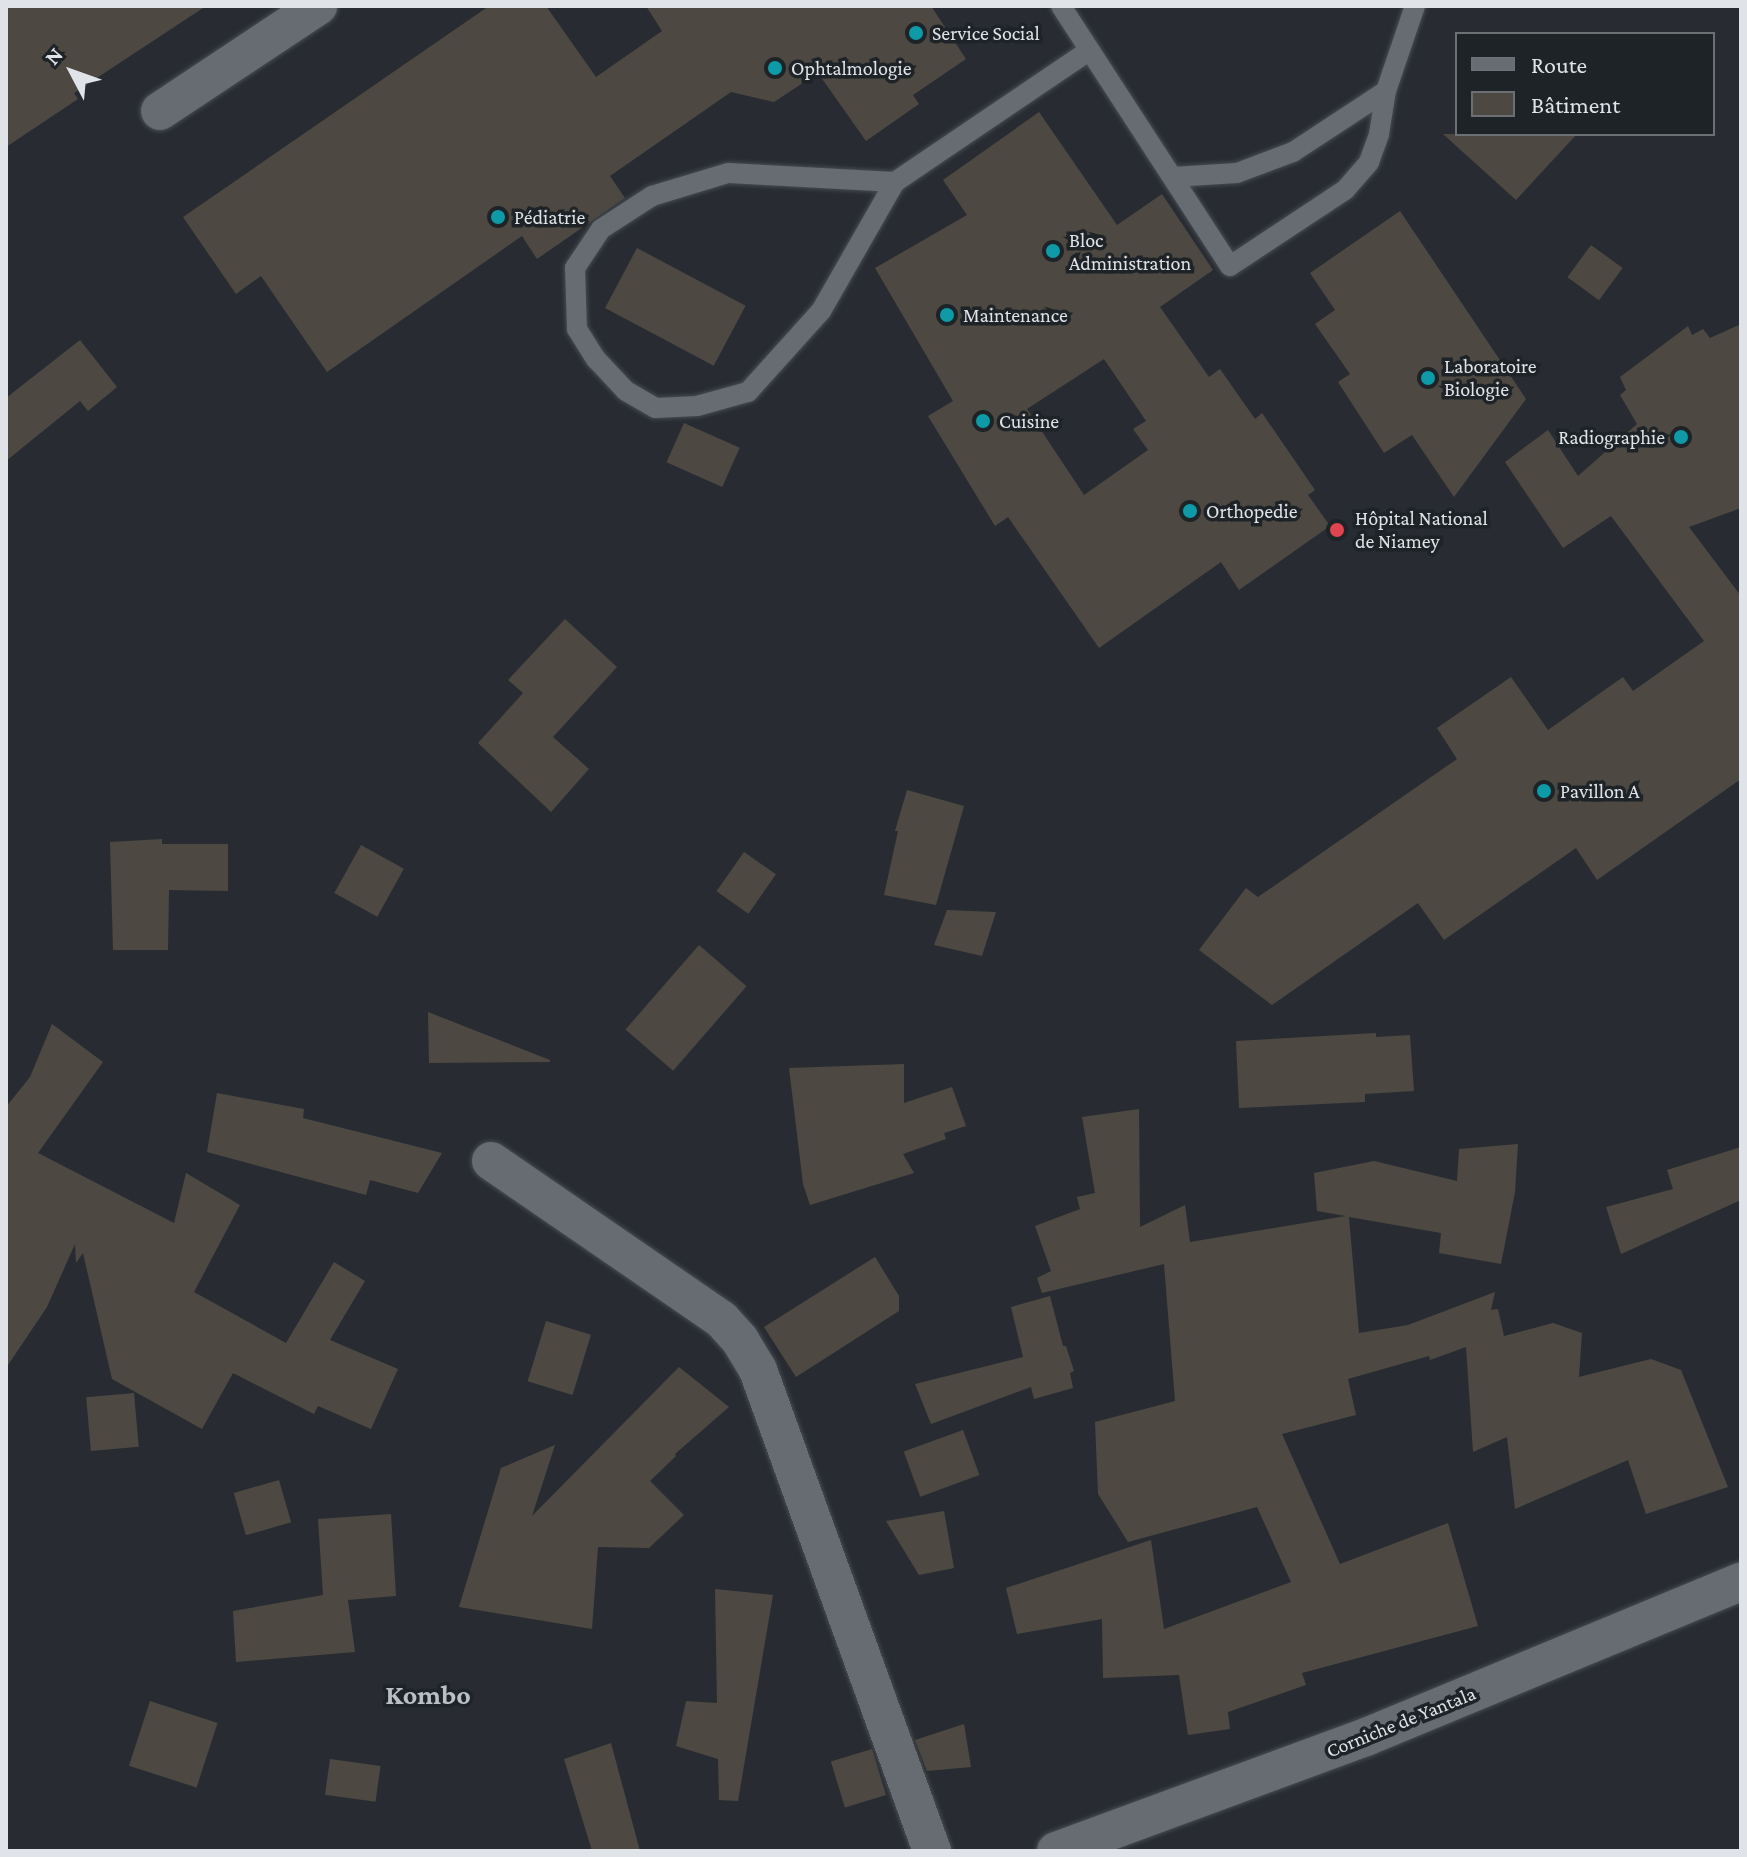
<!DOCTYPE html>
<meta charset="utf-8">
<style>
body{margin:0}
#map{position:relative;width:1747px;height:1857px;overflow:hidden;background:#282c32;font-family:"Crimson Pro",serif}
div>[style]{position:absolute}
.building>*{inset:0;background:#4d4942;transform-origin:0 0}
.roads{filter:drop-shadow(0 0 2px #464b4f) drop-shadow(0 0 2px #464b4f)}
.lane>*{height:20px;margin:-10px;padding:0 10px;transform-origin:10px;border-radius:10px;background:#666c72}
.street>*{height:38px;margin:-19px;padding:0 19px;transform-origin:19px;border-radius:19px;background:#666c72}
.dots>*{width:22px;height:22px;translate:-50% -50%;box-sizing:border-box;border:4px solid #1e2328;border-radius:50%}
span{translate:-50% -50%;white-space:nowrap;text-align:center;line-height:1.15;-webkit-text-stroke:7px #1e2328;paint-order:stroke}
.poi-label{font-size:20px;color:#e0e3e7}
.left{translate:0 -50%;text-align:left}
.right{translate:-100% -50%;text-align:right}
.street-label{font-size:20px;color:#e0e3e7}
.district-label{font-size:28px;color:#b9bfc6;font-weight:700}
.frame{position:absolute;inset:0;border:8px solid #e0e3e7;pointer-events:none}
.legend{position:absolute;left:1455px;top:32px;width:260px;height:104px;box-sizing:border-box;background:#1e2328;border:2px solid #6c7074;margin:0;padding:10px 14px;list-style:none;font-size:24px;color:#e0e3e7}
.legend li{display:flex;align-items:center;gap:16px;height:40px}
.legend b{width:40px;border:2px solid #6c7074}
.north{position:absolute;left:32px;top:32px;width:80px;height:80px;-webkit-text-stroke:6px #1e2328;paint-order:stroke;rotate:311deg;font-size:22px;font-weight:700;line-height:32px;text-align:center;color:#e0e3e7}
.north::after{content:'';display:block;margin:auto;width:28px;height:36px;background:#e0e3e7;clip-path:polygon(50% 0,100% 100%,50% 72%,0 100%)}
</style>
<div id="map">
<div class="building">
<div style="clip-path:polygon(6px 6px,206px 6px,74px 93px,78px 99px,6px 147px)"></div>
<div style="clip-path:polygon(489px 6px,546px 6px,596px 77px,662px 31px,646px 6px,931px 6px,966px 59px,913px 95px,919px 104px,866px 141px,818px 73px,774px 102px,731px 92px,610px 176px,625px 198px,537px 259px,522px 236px,327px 372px,261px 276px,236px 294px,183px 217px)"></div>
<div style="clip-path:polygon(evenodd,1039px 112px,1117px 225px,1162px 194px,1213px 270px,1160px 307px,1209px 377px,1220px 369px,1255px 419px,1262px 413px,1315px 490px,1308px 495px,1330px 526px,1239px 590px,1221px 562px,1099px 648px,1008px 517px,995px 526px,928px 416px,953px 401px,875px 268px,967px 215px,943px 180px,1039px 112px,1104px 359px,1146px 421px,1133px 429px,1148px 450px,1084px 495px,1027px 409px,1104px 359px)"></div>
<div style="clip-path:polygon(1443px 134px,1577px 134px,1516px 200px)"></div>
<div style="clip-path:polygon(1400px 211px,1526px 399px,1454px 497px,1412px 435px,1384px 453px,1338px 382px,1350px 374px,1315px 324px,1335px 310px,1310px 273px)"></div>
<div style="left:1591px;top:245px;width:39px;height:40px;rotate:36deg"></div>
<div style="left:637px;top:248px;width:123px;height:68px;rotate:28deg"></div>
<div style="clip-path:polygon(1741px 324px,1741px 508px,1689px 527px,1741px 596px,1741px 779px,1597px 880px,1576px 848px,1444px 940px,1418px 903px,1272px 1005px,1199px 950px,1246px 888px,1258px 897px,1457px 759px,1437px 728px,1511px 677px,1548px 730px,1623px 677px,1633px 691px,1704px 641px,1611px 516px,1563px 548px,1505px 462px,1548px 430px,1578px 476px,1637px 424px,1620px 395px,1626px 390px,1620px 377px,1688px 326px,1692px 335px,1703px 329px,1710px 338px)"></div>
<div style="clip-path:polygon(80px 340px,117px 387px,88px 411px,80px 401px,6px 461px,6px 398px)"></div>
<div style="left:684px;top:423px;width:61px;height:43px;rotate:24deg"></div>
<div style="clip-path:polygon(565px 619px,617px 667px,553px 737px,589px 769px,551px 812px,478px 743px,523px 693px,508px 680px)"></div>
<div style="clip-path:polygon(907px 790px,964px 806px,936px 905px,884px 895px,898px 831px,895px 831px)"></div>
<div style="clip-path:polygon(162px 839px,162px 844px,228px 844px,228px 891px,169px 890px,168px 950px,113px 950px,110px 842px)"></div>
<div style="left:361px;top:845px;width:49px;height:55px;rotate:29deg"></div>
<div style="left:744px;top:852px;width:39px;height:48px;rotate:35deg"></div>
<div style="clip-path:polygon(947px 910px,996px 912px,982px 956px,934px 945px)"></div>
<div style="left:699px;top:945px;width:63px;height:112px;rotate:41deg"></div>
<div style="clip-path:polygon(428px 1012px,550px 1060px,550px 1062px,429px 1063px)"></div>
<div style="clip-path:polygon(52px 1024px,103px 1062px,38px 1153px,174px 1223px,186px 1173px,240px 1205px,194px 1292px,286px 1343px,334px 1262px,365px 1281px,330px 1340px,398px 1369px,371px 1429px,318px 1406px,314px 1414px,233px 1373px,202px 1429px,112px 1379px,83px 1253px,76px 1263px,75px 1244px,47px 1307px,6px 1368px,6px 1107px,30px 1077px)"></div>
<div style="clip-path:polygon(1376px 1033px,1376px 1037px,1410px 1035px,1414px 1091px,1365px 1094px,1365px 1102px,1239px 1108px,1236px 1041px)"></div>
<div style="clip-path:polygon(904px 1064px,904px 1103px,952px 1087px,966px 1126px,944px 1133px,946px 1139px,903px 1154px,914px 1173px,810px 1205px,803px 1184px,789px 1068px)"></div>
<div style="clip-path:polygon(217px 1093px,304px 1109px,303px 1118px,442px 1153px,418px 1193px,370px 1180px,366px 1195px,207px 1152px)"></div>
<div style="clip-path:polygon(1139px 1109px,1140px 1227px,1185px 1205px,1190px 1242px,1346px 1216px,1317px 1211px,1314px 1173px,1374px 1161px,1457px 1181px,1459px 1149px,1518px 1144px,1515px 1192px,1501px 1264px,1439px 1253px,1441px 1233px,1349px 1217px,1359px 1333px,1408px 1325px,1495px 1292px,1491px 1310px,1498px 1309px,1504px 1336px,1553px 1323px,1582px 1333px,1579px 1377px,1651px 1359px,1681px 1370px,1728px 1487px,1646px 1514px,1628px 1460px,1515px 1509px,1507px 1437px,1473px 1452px,1466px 1347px,1430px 1360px,1429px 1356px,1348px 1379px,1356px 1415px,1282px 1434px,1340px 1564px,1448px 1523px,1478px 1626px,1302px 1673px,1306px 1685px,1228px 1712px,1230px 1729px,1188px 1735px,1179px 1675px,1103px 1678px,1102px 1619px,1017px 1634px,1006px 1588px,1151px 1540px,1164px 1629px,1291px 1582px,1257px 1507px,1128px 1542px,1098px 1494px,1095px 1422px,1175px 1401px,1164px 1264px,1042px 1293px,1037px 1278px,1051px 1271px,1035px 1226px,1080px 1209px,1077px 1197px,1095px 1193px,1082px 1117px)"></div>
<div style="clip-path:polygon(1741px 1147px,1741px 1200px,1621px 1254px,1606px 1207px,1673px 1189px,1667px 1170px)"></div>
<div style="clip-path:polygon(875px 1257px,899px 1296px,899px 1311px,796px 1377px,764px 1327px)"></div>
<div style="clip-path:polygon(1050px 1296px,1063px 1346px,1066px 1346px,1074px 1371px,1070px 1373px,1073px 1388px,1034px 1399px,1031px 1387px,931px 1424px,915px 1384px,1023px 1357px,1011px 1307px)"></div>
<div style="left:546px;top:1321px;width:47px;height:63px;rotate:17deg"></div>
<div style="clip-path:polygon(679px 1367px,729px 1407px,675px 1454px,676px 1456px,650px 1481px,684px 1515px,649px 1548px,598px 1547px,592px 1629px,459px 1607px,501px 1468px,555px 1445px,532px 1516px)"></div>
<div style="left:134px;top:1393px;width:54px;height:48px;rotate:85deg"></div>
<div style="left:963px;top:1430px;width:48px;height:63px;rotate:70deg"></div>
<div style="left:279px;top:1480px;width:44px;height:47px;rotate:74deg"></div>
<div style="clip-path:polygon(944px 1511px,954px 1568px,919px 1575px,886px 1521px)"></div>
<div style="clip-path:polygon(391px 1514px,396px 1596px,348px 1600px,355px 1652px,236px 1662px,233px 1611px,323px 1595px,318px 1519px)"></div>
<div style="clip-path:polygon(715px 1589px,773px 1595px,738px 1801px,719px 1800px,718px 1759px,676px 1746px,686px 1701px,717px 1703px)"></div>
<div style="left:150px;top:1701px;width:71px;height:68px;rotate:18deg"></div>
<div style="clip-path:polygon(964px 1724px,971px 1767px,927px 1771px,915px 1740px)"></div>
<div style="clip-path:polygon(611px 1743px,640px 1851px,592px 1851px,564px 1759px)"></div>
<div style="left:872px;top:1749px;width:48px;height:43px;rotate:73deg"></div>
<div style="left:330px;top:1759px;width:51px;height:36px;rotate:8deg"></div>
</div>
<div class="roads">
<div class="lane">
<div style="left:1061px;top:6px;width:310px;rotate:57deg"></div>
<div style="left:1230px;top:266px;width:138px;rotate:-33.5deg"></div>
<div style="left:1345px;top:190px;width:37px;rotate:-49deg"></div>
<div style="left:1369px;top:162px;width:30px;rotate:-70deg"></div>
<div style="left:1379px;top:134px;width:44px;rotate:-80.8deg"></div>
<div style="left:1386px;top:91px;width:90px;rotate:-71.2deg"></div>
<div style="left:1173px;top:177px;width:64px;rotate:-3.6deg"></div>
<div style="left:1237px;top:173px;width:60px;rotate:-20.6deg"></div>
<div style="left:1293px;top:152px;width:111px;rotate:-33.3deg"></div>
<div style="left:895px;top:182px;width:167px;rotate:-176.9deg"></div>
<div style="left:728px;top:173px;width:79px;rotate:163.2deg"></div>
<div style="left:652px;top:196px;width:61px;rotate:147.1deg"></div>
<div style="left:601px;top:229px;width:47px;rotate:123.7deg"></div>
<div style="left:575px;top:268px;width:61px;rotate:88.1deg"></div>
<div style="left:577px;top:329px;width:36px;rotate:58deg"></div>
<div style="left:596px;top:359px;width:44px;rotate:46.8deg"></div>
<div style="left:626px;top:391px;width:34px;rotate:30deg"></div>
<div style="left:656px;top:408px;width:41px;rotate:-2.8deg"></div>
<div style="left:697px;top:406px;width:53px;rotate:-15.4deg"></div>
<div style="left:748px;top:392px;width:109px;rotate:-48deg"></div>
<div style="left:821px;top:311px;width:149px;rotate:-60.2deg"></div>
<div style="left:895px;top:182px;width:235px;rotate:-34.1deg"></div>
</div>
<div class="street">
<div style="left:160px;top:111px;width:190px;rotate:-33.6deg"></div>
<div style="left:491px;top:1161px;width:280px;rotate:34.5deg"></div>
<div style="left:722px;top:1320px;width:27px;rotate:48deg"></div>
<div style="left:740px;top:1340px;width:35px;rotate:59deg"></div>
<div style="left:758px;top:1370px;width:512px;rotate:70.11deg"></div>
<div style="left:1056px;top:1851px;width:330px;rotate:-20.2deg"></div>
<div style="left:1366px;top:1737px;width:406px;rotate:-22.5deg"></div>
</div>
</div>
<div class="dots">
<div style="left:916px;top:33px;background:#0f9aa8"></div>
<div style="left:775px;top:68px;background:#0f9aa8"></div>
<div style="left:498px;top:217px;background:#0f9aa8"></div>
<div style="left:1053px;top:251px;background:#0f9aa8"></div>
<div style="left:947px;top:315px;background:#0f9aa8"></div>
<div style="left:1428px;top:378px;background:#0f9aa8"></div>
<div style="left:983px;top:421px;background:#0f9aa8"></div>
<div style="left:1681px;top:437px;background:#0f9aa8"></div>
<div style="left:1190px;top:511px;background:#0f9aa8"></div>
<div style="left:1337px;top:530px;background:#e0444e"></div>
<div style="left:1544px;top:791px;background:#0f9aa8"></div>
</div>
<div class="poi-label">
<span class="left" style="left:932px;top:33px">Service Social</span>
<span class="left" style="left:791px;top:68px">Ophtalmologie</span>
<span class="left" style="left:514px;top:217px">Pédiatrie</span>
<span class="left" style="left:1069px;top:252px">Bloc<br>Administration</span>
<span class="left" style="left:963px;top:315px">Maintenance</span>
<span class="left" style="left:1444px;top:378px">Laboratoire<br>Biologie</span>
<span class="left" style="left:999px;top:421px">Cuisine</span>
<span class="right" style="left:1665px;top:437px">Radiographie</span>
<span class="left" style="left:1206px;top:511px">Orthopedie</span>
<span class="left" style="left:1355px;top:530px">Hôpital National<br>de Niamey</span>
<span class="left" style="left:1560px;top:791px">Pavillon A</span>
</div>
<div class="street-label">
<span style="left:1401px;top:1722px;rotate:-22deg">Corniche de Yantala</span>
</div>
<div class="district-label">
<span style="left:428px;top:1695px">Kombo</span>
</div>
<div class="frame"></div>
<ul class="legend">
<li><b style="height:10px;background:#666c72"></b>Route</li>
<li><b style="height:22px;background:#4d4942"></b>Bâtiment</li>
</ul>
<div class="north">N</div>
</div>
